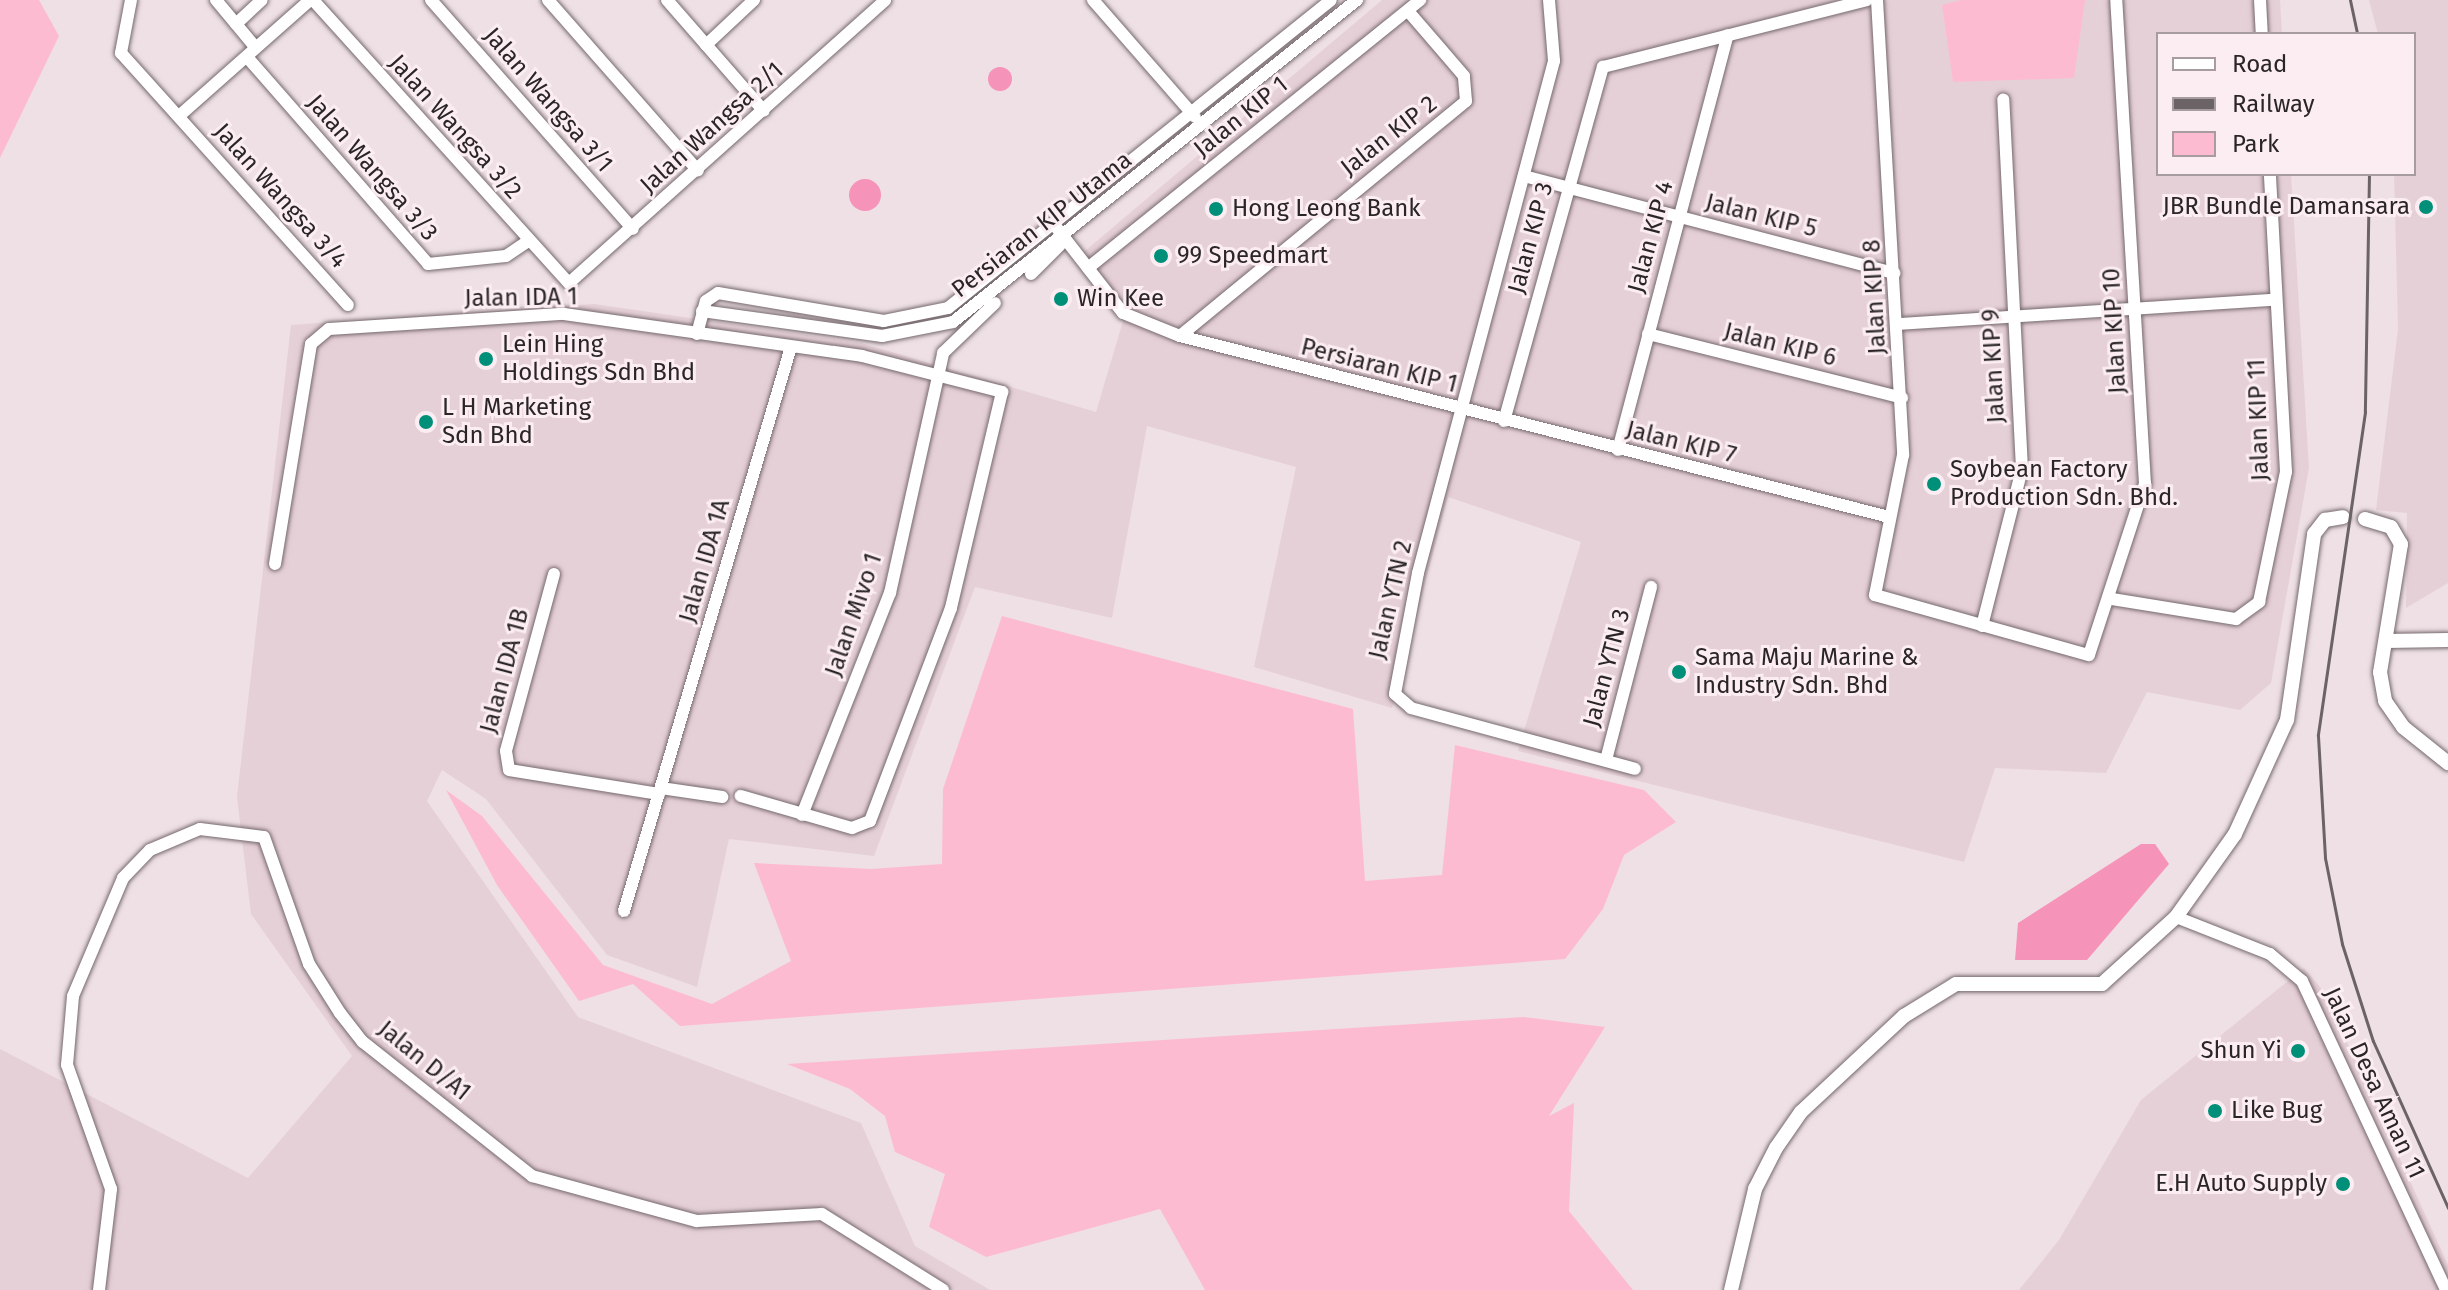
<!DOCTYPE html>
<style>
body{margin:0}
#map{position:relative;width:2448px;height:1290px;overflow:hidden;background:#eee0e4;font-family:"Fira Sans",sans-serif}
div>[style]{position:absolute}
.built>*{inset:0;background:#e6d0d7}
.green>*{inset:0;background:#fdbbd1}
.water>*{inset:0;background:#f693b8}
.round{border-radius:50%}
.roads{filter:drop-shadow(0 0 2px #75696d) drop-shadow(0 0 2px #75696d)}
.minor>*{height:12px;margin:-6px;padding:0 6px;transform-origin:6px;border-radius:6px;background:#fff}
.tertiary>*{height:14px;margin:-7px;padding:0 7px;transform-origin:7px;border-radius:7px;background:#fff}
.rail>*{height:3px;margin:-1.5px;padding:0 1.5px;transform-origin:1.5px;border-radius:1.5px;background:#6b6365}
.dots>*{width:22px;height:22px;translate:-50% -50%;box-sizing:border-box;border:4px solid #fbedf2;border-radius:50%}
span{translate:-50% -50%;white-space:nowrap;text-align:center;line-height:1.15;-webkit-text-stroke:6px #fbedf2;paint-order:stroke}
.street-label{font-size:24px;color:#2a2527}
.poi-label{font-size:24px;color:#2a2527}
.right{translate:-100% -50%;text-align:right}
.left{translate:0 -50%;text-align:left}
.legend{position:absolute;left:2156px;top:32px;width:260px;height:144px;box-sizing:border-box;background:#fbedf2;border:2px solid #a79da1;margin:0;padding:10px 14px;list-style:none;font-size:24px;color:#2a2527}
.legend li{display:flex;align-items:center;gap:16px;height:40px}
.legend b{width:40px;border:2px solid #a79da1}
</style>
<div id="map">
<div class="built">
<div style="clip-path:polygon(1382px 0,2280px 0,2282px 34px,2158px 34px,2158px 174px,2291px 174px,2309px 468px,2271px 683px,2240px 710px,2147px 692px,2106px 773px,1995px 768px,1964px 862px,1518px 751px,1581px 542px,1448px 497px,1392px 708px,1254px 667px,1296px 467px,1147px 426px,1112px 618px,975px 587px,874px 856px,729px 839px,697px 987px,607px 955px,486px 799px,442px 770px,427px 801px,578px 1017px,861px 1123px,915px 1246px,990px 1290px,0 1290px,0 1049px,248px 1178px,352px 1056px,251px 914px,237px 797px,291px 325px,594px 304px,861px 343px,1096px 412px,1123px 321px,1079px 256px)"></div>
<div style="clip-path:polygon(2369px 0,2448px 0,2448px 583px,2406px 608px,2407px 513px,2376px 510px,2398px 329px,2394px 174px,2414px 174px,2414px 34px,2378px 34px)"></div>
<div style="clip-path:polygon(2304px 968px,2325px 993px,2448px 1265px,2448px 1290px,2019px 1290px,2059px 1240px,2141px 1100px)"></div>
</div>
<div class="green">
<div style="clip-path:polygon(0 0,39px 0,59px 36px,0 158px)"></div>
<div style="clip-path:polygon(1961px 0,2085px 0,2074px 78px,1953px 82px,1942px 5px)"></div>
<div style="clip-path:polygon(1002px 616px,1353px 709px,1365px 881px,1442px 875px,1455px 745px,1644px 790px,1676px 822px,1624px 855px,1603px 909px,1565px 959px,680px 1026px,633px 984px,579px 1001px,497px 885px,446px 790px,482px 816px,603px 965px,712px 1004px,791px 961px,754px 863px,871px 869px,942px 864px,943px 789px)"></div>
<div style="clip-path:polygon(1523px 1017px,1605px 1027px,1549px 1116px,1574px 1103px,1569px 1211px,1633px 1290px,1205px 1290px,1160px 1209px,986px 1257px,929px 1227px,945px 1174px,895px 1152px,885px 1116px,850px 1089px,787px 1064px)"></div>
</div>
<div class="water">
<div class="round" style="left:988px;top:67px;width:24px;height:24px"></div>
<div class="round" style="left:849px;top:179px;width:32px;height:32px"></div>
<div style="clip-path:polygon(2141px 844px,2155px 844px,2169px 864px,2087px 960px,2015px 960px,2018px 923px)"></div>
</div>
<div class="roads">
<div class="minor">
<div style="left:131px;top:0;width:54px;rotate:100.7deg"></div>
<div style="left:121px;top:53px;width:339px;rotate:48deg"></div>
<div style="left:216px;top:0;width:62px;rotate:50.2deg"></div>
<div style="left:313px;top:0;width:382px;rotate:47.9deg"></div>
<div style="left:569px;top:283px;width:424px;rotate:-41.8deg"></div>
<div style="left:431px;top:0;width:305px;rotate:48.6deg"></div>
<div style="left:548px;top:0;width:227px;rotate:48.7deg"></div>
<div style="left:667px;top:0;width:147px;rotate:48.9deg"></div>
<div style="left:1093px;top:0;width:155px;rotate:48.9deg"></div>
<div style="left:1549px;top:0;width:61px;rotate:85.3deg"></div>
<div style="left:1554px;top:61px;width:530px;rotate:104.88deg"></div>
<div style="left:1418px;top:573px;width:123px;rotate:100.8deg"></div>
<div style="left:1395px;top:694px;width:21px;rotate:41deg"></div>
<div style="left:1411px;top:708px;width:232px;rotate:15.2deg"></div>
<div style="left:1877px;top:0;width:456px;rotate:86.7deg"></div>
<div style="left:1903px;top:455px;width:143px;rotate:101.3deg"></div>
<div style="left:1875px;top:595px;width:222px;rotate:15.7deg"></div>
<div style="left:2089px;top:655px;width:180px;rotate:-71.9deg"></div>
<div style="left:2145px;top:484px;width:485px;rotate:-93.4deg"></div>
<div style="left:2260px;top:0;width:34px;rotate:87deg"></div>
<div style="left:236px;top:24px;width:35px;rotate:-43deg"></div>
<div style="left:706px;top:45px;width:66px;rotate:-43.2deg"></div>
<div style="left:247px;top:57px;width:275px;rotate:48.8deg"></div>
<div style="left:428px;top:264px;width:78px;rotate:-5.9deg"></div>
<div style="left:506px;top:256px;width:25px;rotate:-34deg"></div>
<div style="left:179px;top:116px;width:175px;rotate:-41.5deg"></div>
<div style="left:1524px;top:176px;width:383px;rotate:14.7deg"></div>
<div style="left:1056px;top:227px;width:109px;rotate:52.1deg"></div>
<div style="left:1123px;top:313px;width:61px;rotate:22deg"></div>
<div style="left:1180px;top:336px;width:732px;rotate:14.32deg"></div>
<div style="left:1088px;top:268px;width:427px;rotate:-38.9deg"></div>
<div style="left:1031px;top:274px;width:41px;rotate:-45deg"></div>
<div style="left:702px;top:311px;width:182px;rotate:7.9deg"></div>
<div style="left:882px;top:336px;width:72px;rotate:-11.2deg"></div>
<div style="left:953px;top:322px;width:517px;rotate:-38.56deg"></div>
<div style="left:1899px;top:324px;width:377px;rotate:-3.7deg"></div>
<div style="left:697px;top:334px;width:34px;rotate:-75deg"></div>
<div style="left:706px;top:301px;width:14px;rotate:-34deg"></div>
<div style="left:718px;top:293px;width:168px;rotate:9.6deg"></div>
<div style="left:884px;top:321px;width:65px;rotate:-11.5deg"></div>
<div style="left:948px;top:308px;width:491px;rotate:-38.8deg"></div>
<div style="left:1648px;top:334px;width:262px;rotate:14.1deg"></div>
<div style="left:1180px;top:336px;width:370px;rotate:-39.4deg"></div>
<div style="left:1466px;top:101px;width:25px;rotate:-95deg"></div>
<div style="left:1464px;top:76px;width:86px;rotate:-130.7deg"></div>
<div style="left:1504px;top:421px;width:368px;rotate:-74.4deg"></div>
<div style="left:1603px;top:67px;width:272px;rotate:-14.2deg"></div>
<div style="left:1618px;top:450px;width:429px;rotate:-75.2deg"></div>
<div style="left:275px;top:564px;width:223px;rotate:-80.7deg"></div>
<div style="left:311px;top:344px;width:23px;rotate:-40deg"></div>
<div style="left:329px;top:329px;width:235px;rotate:-3.7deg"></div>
<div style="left:564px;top:314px;width:301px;rotate:8deg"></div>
<div style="left:862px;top:356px;width:145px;rotate:14.4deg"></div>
<div style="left:1002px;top:392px;width:222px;rotate:103.3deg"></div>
<div style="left:951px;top:608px;width:228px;rotate:110.8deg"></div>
<div style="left:870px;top:821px;width:19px;rotate:159deg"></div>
<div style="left:852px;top:828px;width:116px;rotate:-163.9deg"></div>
<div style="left:554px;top:574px;width:183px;rotate:105.2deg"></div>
<div style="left:506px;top:751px;width:19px;rotate:81deg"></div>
<div style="left:509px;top:770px;width:152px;rotate:9.1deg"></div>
<div style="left:2112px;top:599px;width:126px;rotate:9.2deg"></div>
<div style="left:2236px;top:619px;width:29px;rotate:-36deg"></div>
<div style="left:2259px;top:602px;width:133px;rotate:-78.3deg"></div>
<div style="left:2286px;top:472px;width:298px;rotate:-93.1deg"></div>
<div style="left:1982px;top:626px;width:162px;rotate:-75.7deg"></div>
<div style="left:2022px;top:469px;width:370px;rotate:-92.9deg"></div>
<div style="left:1606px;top:760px;width:179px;rotate:-75.4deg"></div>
<div style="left:661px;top:788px;width:62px;rotate:8.4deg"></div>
<div style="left:802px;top:815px;width:239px;rotate:-68.4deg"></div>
<div style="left:890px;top:593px;width:246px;rotate:-77.5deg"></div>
<div style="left:943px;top:353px;width:72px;rotate:-43.9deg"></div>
<div style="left:624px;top:911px;width:588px;rotate:-73.51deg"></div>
<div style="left:2176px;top:917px;width:101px;rotate:21.5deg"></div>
<div style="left:2270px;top:954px;width:42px;rotate:40.2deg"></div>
<div style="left:2302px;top:981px;width:341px;rotate:65deg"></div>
<div style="left:99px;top:1290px;width:102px;rotate:-83.2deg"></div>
<div style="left:111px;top:1189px;width:132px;rotate:-109.5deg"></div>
<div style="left:67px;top:1065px;width:69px;rotate:-85deg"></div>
<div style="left:73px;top:996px;width:128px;rotate:-67deg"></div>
<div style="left:123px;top:878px;width:39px;rotate:-46deg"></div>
<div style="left:150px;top:850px;width:54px;rotate:-22.8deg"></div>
<div style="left:200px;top:829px;width:64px;rotate:7.1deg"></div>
<div style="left:264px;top:837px;width:135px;rotate:70.5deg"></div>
<div style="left:309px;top:964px;width:58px;rotate:57.7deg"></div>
<div style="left:340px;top:1013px;width:37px;rotate:52deg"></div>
<div style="left:363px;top:1042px;width:216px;rotate:38.4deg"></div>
<div style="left:532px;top:1176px;width:171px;rotate:15.3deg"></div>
<div style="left:697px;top:1221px;width:125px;rotate:-3.2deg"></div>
<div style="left:822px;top:1214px;width:143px;rotate:32.1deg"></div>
</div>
<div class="tertiary">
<div style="left:2365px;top:519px;width:27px;rotate:17deg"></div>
<div style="left:2391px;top:527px;width:20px;rotate:60deg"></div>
<div style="left:2401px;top:544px;width:130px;rotate:99.3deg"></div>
<div style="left:2380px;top:672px;width:29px;rotate:80deg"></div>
<div style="left:2385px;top:701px;width:32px;rotate:55deg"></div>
<div style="left:2403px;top:727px;width:58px;rotate:38.7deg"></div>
<div style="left:2386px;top:641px;width:62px;rotate:-0.9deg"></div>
<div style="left:1731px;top:1290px;width:104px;rotate:-76.6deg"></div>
<div style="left:1755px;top:1189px;width:46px;rotate:-62.9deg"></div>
<div style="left:1776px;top:1148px;width:44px;rotate:-55.2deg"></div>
<div style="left:1801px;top:1112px;width:141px;rotate:-43deg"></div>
<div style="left:1904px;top:1016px;width:61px;rotate:-31.6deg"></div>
<div style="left:1956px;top:984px;width:146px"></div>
<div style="left:2102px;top:984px;width:100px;rotate:-42.2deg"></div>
<div style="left:2176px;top:917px;width:102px;rotate:-54.6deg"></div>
<div style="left:2235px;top:834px;width:125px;rotate:-65.5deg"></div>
<div style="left:2287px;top:720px;width:188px;rotate:-81.7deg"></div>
<div style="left:2314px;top:534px;width:18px;rotate:-52deg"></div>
<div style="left:2325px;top:520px;width:18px;rotate:-9deg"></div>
</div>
</div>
<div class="rail">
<div style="left:2350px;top:0;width:35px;rotate:78deg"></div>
<div style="left:2369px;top:174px;width:238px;rotate:91deg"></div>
<div style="left:2365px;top:412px;width:327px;rotate:98.3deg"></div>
<div style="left:2318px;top:736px;width:122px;rotate:86.7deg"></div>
<div style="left:2325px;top:858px;width:88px;rotate:78.8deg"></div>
<div style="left:2342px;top:944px;width:102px;rotate:72.3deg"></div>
<div style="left:2373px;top:1041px;width:183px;rotate:65.8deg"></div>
</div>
<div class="dots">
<div style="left:2426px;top:207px;background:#008f79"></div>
<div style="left:1216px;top:209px;background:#008f79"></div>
<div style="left:1161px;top:256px;background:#008f79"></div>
<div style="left:1061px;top:299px;background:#008f79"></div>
<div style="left:486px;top:359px;background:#008f79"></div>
<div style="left:426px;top:422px;background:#008f79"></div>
<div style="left:1934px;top:484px;background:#008f79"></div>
<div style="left:1679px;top:672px;background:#008f79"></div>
<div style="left:2298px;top:1051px;background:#008f79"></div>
<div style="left:2215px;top:1111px;background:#008f79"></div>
<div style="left:2343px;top:1184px;background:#008f79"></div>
</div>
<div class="street-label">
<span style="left:548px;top:100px;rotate:49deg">Jalan Wangsa 3/1</span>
<span style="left:1241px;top:117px;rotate:-39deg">Jalan KIP 1</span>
<span style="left:455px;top:127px;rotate:48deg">Jalan Wangsa 3/2</span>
<span style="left:712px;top:128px;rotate:-42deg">Jalan Wangsa 2/1</span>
<span style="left:1389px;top:136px;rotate:-38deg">Jalan KIP 2</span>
<span style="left:372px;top:168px;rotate:49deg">Jalan Wangsa 3/3</span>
<span style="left:280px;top:196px;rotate:48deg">Jalan Wangsa 3/4</span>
<span style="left:1761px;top:216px;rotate:14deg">Jalan KIP 5</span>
<span style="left:1042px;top:225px;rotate:-38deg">Persiaran KIP Utama</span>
<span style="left:1651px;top:237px;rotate:-75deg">Jalan KIP 4</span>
<span style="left:1531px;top:238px;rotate:-75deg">Jalan KIP 3</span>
<span style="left:1875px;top:297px;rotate:-93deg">Jalan KIP 8</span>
<span style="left:521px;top:298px;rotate:-1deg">Jalan IDA 1</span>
<span style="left:2115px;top:331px;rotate:-93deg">Jalan KIP 10</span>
<span style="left:1780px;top:345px;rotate:14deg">Jalan KIP 6</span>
<span style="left:1379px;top:366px;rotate:14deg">Persiaran KIP 1</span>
<span style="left:1994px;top:366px;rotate:-93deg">Jalan KIP 9</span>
<span style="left:2259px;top:420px;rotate:-92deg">Jalan KIP 11</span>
<span style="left:1681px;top:443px;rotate:14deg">Jalan KIP 7</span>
<span style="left:705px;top:561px;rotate:-74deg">Jalan IDA 1A</span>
<span style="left:1391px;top:600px;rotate:-77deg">Jalan YTN 2</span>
<span style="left:854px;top:615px;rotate:-71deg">Jalan Mivo 1</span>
<span style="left:1607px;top:668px;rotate:-75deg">Jalan YTN 3</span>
<span style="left:505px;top:671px;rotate:-75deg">Jalan IDA 1B</span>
<span style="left:424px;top:1061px;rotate:39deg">Jalan D/A1</span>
<span style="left:2374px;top:1083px;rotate:65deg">Jalan Desa Aman 11</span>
</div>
<div class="poi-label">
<span class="right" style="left:2410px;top:207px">JBR Bundle Damansara</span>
<span class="left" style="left:1232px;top:209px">Hong Leong Bank</span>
<span class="left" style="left:1177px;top:256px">99 Speedmart</span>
<span class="left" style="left:1077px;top:299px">Win Kee</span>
<span class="left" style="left:502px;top:359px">Lein Hing<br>Holdings Sdn Bhd</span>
<span class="left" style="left:442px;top:422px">L H Marketing<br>Sdn Bhd</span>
<span class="left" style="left:1950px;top:484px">Soybean Factory<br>Production Sdn. Bhd.</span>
<span class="left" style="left:1695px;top:672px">Sama Maju Marine &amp;<br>Industry Sdn. Bhd</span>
<span class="right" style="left:2282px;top:1051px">Shun Yi</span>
<span class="left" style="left:2231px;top:1111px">Like Bug</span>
<span class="right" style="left:2327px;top:1184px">E.H Auto Supply</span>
</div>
<ul class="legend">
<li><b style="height:10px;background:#fff"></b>Road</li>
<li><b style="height:10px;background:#6b6365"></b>Railway</li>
<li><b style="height:22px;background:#fdbbd1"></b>Park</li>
</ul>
</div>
